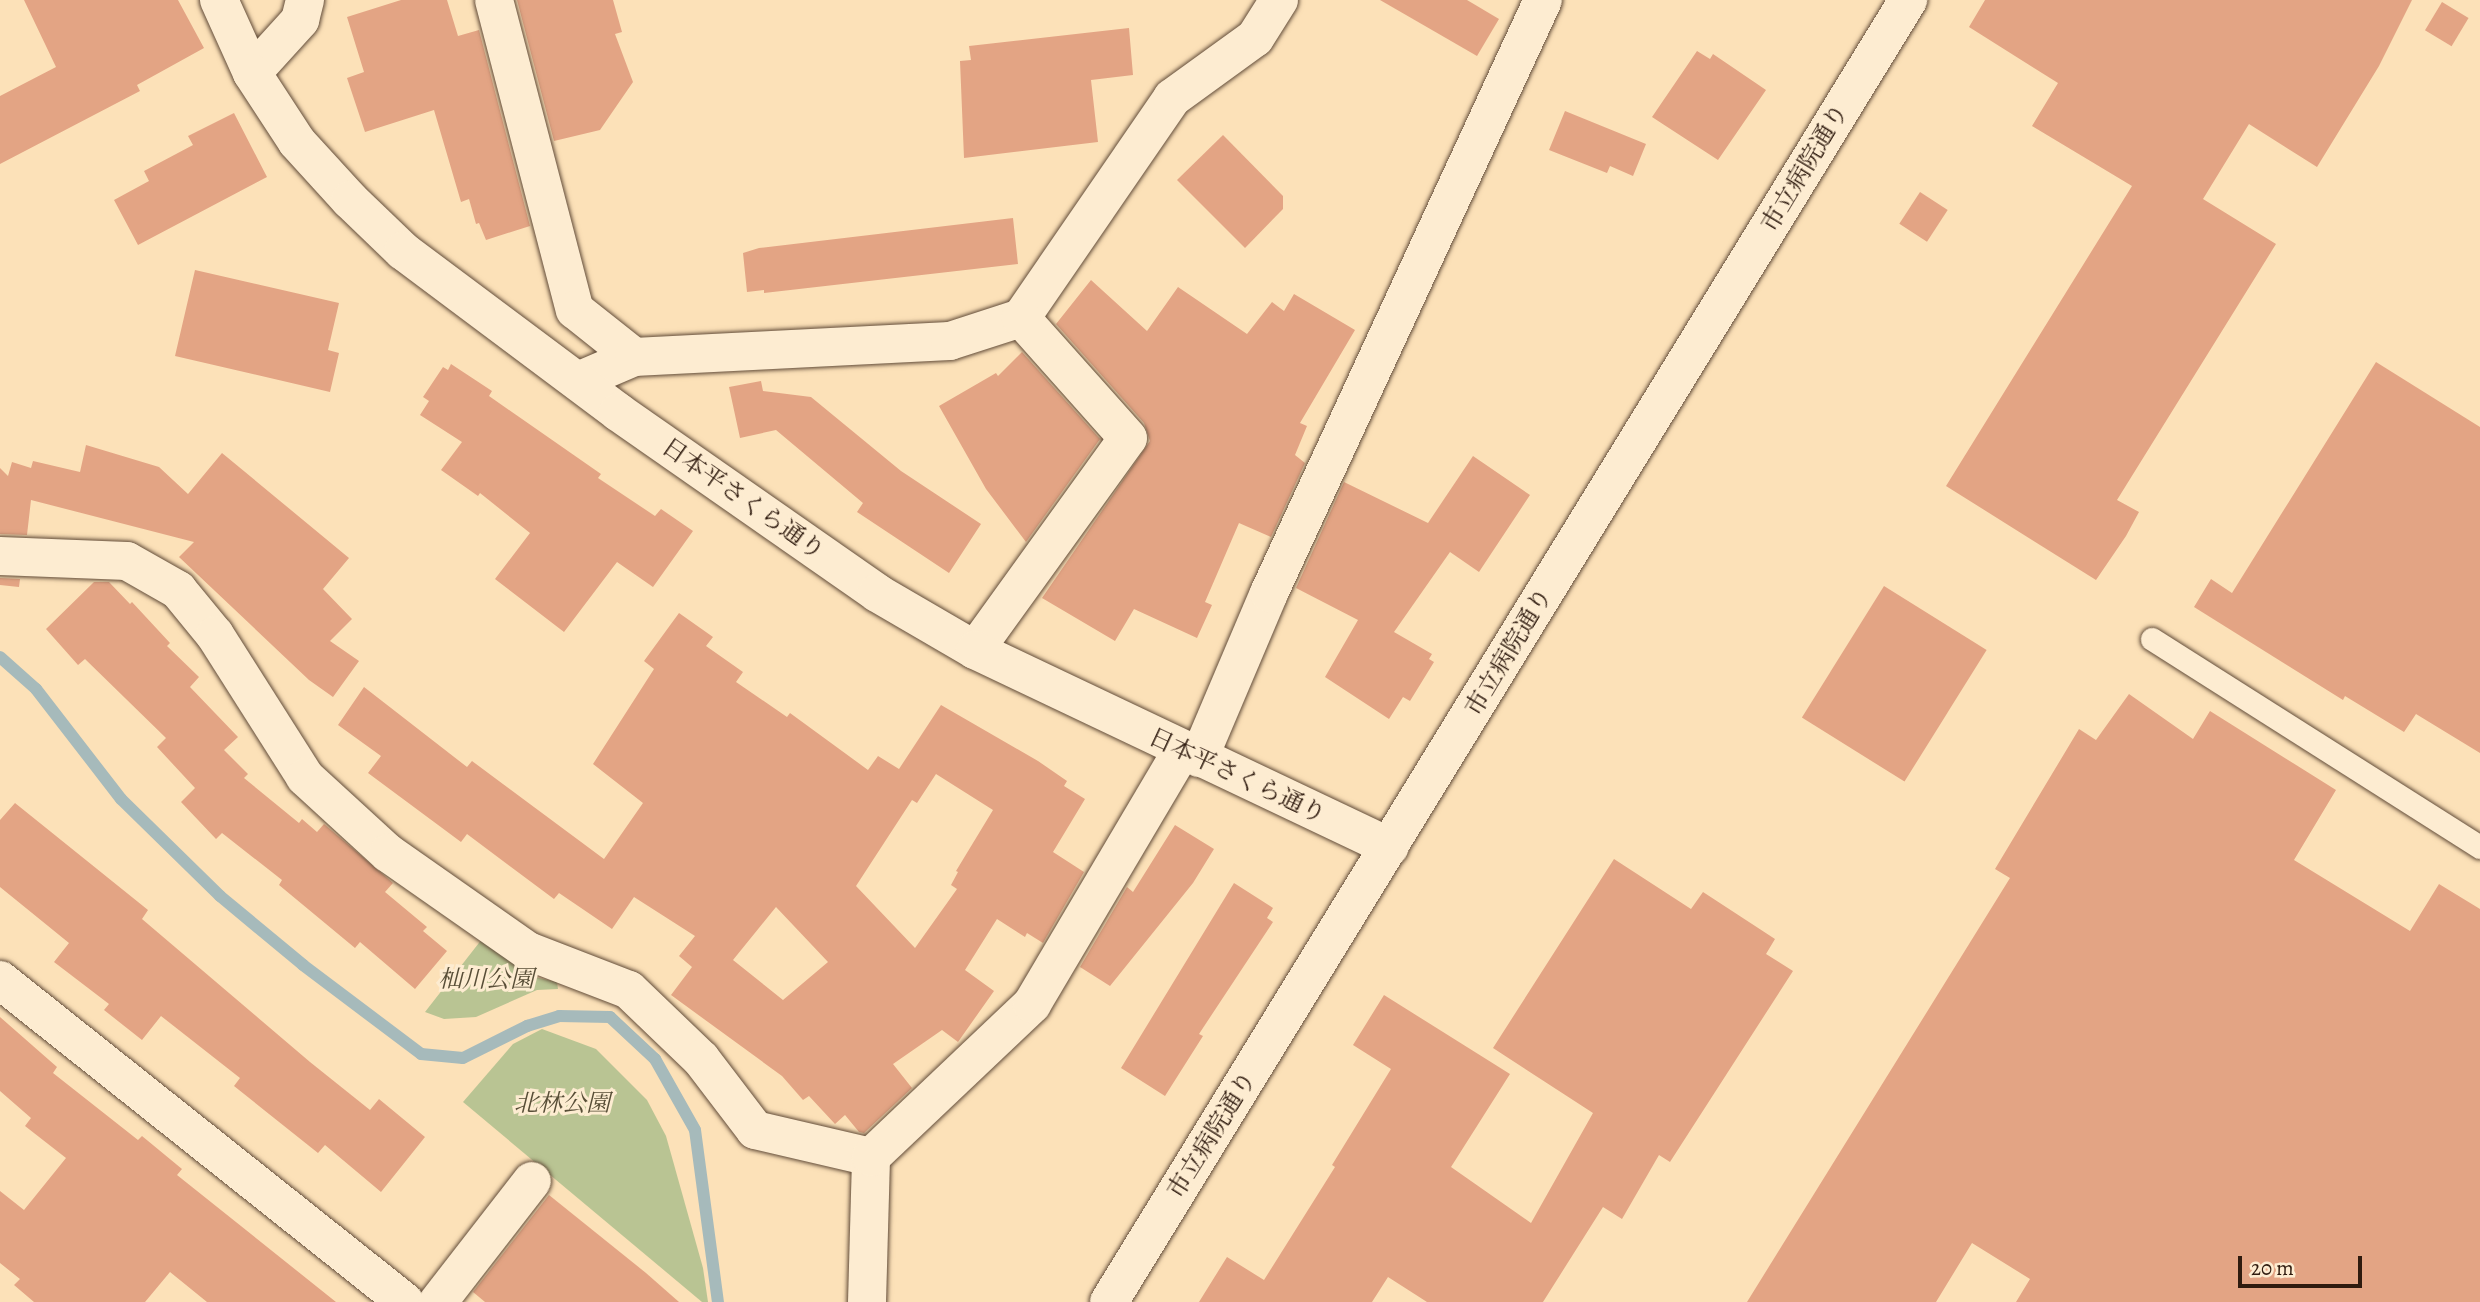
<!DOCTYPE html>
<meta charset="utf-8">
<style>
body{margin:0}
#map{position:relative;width:2480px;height:1302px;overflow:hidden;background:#fce1b8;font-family:Alegreya,"Noto Serif JP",serif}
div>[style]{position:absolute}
.green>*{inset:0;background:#b9c493}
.stream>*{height:12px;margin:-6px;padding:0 6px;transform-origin:6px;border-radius:6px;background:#a6babb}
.building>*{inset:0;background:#e3a484;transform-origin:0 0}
.roads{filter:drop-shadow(0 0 2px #624c39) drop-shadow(0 0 2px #624c39)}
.lane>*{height:23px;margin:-11.5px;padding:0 11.5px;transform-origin:11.5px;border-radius:11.5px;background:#fdecd1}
.street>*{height:38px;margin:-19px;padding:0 19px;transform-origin:19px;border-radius:19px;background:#fdecd1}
.secondary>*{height:38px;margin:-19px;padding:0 19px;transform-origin:19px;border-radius:19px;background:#fdecd1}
span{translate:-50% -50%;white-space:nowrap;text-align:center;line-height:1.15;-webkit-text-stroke:6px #fdecd1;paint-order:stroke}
.street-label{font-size:24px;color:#2f1b0f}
.park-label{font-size:24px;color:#584e37;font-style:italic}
.scale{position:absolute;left:2238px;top:1256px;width:124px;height:32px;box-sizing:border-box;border:4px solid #2f1b0f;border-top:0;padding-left:9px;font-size:21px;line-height:24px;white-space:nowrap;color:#2f1b0f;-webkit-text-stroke:5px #fdecd1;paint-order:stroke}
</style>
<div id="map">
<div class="green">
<div style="clip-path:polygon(482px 939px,530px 976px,557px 982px,558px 989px,537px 990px,476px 1017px,444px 1019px,425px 1012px)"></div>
<div style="clip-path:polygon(542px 1029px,596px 1049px,647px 1100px,666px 1136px,703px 1268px,708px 1302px,702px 1302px,463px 1102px,513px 1044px)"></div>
</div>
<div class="stream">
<div style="left:0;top:657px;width:48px;rotate:41.6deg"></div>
<div style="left:36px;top:689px;width:139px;rotate:52.3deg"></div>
<div style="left:121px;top:799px;width:139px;rotate:44.4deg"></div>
<div style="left:220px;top:896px;width:108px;rotate:39.7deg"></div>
<div style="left:303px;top:965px;width:148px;rotate:37deg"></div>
<div style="left:421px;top:1054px;width:42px;rotate:5.4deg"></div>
<div style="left:463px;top:1058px;width:72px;rotate:-26.6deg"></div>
<div style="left:527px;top:1026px;width:34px;rotate:-17deg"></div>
<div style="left:559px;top:1016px;width:51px;rotate:1.1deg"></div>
<div style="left:610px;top:1017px;width:62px;rotate:43deg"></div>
<div style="left:655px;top:1059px;width:81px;rotate:60.6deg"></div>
<div style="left:695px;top:1130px;width:174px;rotate:82.4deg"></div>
</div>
<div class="building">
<div style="clip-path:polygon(24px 0,178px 0,204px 48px,137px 85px,140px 91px,0 164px,0 96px,56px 67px)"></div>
<div style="clip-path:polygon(401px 0,447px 0,458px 36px,479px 30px,530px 226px,486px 240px,479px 223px,476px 224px,469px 199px,461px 202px,434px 110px,365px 132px,347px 78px,364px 72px,347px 17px)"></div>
<div style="clip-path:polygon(517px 0,613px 0,622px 32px,615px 34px,633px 82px,600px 130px,554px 141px)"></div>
<div style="clip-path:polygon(1380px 0,1467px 0,1499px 19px,1477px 56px)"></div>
<div style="clip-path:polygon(1985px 0,2412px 0,2379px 66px,2317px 167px,2249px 124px,2203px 199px,2276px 244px,2117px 500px,2139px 512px,2126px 536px,2096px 580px,1946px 486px,2132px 186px,2032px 126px,2058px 83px,1969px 27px)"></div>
<div style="left:2442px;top:2px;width:31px;height:33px;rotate:31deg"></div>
<div style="clip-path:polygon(1129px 28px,1133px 75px,1091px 80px,1098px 142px,964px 158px,960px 61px,971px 60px,969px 46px)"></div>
<div style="clip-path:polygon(1697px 51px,1710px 59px,1713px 54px,1766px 90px,1718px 160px,1652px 117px)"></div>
<div style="clip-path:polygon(1565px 111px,1646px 144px,1633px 176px,1610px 166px,1607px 173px,1549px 150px)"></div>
<div style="clip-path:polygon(234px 113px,267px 177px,138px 245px,114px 200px,149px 181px,144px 171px,193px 145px,188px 136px)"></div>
<div style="clip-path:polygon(1223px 135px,1283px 196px,1283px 209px,1245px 248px,1177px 180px)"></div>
<div style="left:1920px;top:192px;width:33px;height:38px;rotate:33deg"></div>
<div style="clip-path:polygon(1013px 218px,1018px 264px,764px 293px,764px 290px,747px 292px,743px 253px,759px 248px)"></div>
<div style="clip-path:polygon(195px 270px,339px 303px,328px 350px,339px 353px,330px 392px,175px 356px)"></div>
<div style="clip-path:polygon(1091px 280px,1147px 331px,1178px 287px,1247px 334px,1272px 302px,1284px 311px,1294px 294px,1355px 330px,1300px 423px,1307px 426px,1295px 455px,1305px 463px,1271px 537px,1239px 523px,1205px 602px,1212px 605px,1197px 638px,1134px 609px,1115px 641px,1042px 598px,1150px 441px,1144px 423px,1056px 324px)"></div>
<div style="clip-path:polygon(1022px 352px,1100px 439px,1026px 542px,986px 489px,939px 406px,996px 373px,998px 376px)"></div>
<div style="clip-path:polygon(2376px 362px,2480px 427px,2480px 753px,2416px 714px,2404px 732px,2345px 696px,2343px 700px,2194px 607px,2211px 579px,2232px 593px)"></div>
<div style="clip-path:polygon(451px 364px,492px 391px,489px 396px,601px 474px,598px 478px,655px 516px,661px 509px,693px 531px,653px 587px,617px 562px,564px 632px,495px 579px,530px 533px,480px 493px,478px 496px,441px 470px,462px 442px,420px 415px,429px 401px,423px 397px,443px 367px,448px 370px)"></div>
<div style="clip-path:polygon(761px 381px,763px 391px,811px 397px,901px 471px,981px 524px,949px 573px,857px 512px,863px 503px,776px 430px,740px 438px,729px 387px)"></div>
<div style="clip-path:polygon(86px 445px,159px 467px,188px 494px,222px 453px,349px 558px,323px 589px,352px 619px,330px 641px,359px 661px,333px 697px,309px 680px,179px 557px,194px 542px,31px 500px,27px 535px,0 534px,0 468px,8px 476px,12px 462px,31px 468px,33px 461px,80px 472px)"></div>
<div style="clip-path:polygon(1473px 456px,1530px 495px,1479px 572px,1450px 552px,1394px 632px,1432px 654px,1429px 659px,1434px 662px,1410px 701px,1403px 697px,1389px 719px,1325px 677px,1358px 620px,1296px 588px,1344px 482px,1428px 523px)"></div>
<div style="clip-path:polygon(0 578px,20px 579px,19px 587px,0 585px)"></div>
<div style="clip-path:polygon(94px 582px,109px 582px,130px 604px,132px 602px,170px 643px,167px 646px,199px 677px,190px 687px,238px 737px,224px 750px,248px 774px,244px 778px,299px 823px,302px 819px,317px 832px,324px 824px,393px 883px,385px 892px,427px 927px,423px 931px,447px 951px,415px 989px,360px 942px,355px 948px,279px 885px,282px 880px,222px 833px,216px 839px,181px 802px,195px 788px,157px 747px,166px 738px,85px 659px,78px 665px,46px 629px)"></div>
<div style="left:1884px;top:586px;width:121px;height:155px;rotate:32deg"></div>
<div style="clip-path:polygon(evenodd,679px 613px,713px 637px,706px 646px,743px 672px,736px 682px,787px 717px,790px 713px,868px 770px,878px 756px,899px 769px,941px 705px,1038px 761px,1067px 781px,1064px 786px,1085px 799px,1053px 852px,1084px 872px,1043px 943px,1027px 933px,1025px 937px,997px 919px,965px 970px,994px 991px,958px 1042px,942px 1030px,893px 1064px,912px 1088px,864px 1133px,859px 1132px,845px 1115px,835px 1124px,809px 1096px,803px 1100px,782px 1076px,671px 995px,692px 967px,679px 956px,695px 936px,634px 897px,612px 929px,559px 893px,554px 899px,467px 834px,461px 842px,368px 773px,381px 756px,338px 725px,364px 687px,467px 767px,472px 761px,604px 859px,643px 803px,593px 764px,654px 669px,644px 661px,679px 613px,936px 774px,993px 810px,956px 871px,958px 872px,951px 885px,957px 889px,915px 948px,856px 886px,912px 800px,917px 803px,936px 774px,679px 613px,776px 907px,828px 962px,783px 1000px,733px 960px,776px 907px)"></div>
<div style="clip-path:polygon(2129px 694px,2193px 739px,2210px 711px,2336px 790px,2294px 860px,2410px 931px,2439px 884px,2480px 909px,2480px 1302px,2016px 1302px,2030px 1279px,1972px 1243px,1936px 1302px,1747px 1302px,2010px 878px,1995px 869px,2079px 729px,2096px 740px)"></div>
<div style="clip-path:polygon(15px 803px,148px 910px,142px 919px,310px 1062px,370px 1110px,379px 1099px,425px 1137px,381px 1192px,325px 1145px,318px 1153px,269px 1114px,234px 1086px,240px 1078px,161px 1016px,142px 1040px,104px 1010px,109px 1004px,54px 962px,69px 943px,0 887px,0 820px)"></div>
<div style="clip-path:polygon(1175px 825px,1214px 849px,1193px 883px,1110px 986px,1080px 967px,1127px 887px,1133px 892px)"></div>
<div style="clip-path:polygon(1614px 859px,1691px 909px,1703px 892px,1775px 939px,1766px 954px,1793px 971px,1670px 1162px,1659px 1155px,1622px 1219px,1603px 1207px,1543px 1302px,1427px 1302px,1388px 1277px,1372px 1302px,1199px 1302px,1227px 1257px,1264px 1280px,1335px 1167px,1332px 1165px,1391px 1069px,1353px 1045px,1384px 995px,1510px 1074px,1451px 1167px,1531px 1223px,1593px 1113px,1493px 1048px)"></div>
<div style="clip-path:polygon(1234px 883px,1273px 908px,1267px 918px,1273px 922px,1199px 1034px,1203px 1036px,1165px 1096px,1121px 1068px)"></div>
<div style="clip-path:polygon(0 1017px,57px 1067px,53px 1073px,138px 1140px,142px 1136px,182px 1169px,177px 1175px,336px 1302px,207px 1302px,170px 1272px,145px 1302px,34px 1302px,14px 1285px,20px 1279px,0 1263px,0 1191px,24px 1210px,66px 1158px,25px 1126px,31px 1118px,0 1091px)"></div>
<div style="clip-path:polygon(549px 1195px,646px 1273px,679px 1302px,485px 1302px,473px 1292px)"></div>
</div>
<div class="roads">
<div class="lane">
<div style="left:2152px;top:639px;width:388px;rotate:32.4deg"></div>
</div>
<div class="street">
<div style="left:494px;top:0;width:320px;rotate:75.4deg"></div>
<div style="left:575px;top:310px;width:75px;rotate:38.5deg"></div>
<div style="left:252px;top:73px;width:72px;rotate:-47.8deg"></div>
<div style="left:300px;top:20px;width:21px;rotate:-76deg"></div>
<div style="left:578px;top:381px;width:61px;rotate:-23.2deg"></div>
<div style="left:634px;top:357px;width:316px;rotate:-2.9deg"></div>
<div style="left:950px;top:341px;width:75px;rotate:-17.9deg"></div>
<div style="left:1021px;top:318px;width:267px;rotate:-55.5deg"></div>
<div style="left:1172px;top:98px;width:102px;rotate:-35.9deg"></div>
<div style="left:1255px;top:38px;width:45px;rotate:-57.7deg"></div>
<div style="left:0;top:556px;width:127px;rotate:2.3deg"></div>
<div style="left:127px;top:561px;width:59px;rotate:29.6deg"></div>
<div style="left:178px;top:590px;width:58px;rotate:50.6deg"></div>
<div style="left:215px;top:635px;width:168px;rotate:57.6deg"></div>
<div style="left:305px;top:777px;width:113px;rotate:42.5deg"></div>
<div style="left:388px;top:853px;width:171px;rotate:35deg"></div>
<div style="left:528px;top:951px;width:108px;rotate:21.1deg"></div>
<div style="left:629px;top:990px;width:100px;rotate:43.8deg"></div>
<div style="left:701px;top:1059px;width:89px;rotate:52.7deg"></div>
<div style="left:755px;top:1130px;width:119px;rotate:13.1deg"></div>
<div style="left:975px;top:650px;width:261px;rotate:-54.2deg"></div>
<div style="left:1128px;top:438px;width:161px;rotate:-131.7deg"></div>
<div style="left:1199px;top:758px;width:179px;rotate:-67deg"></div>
<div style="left:1269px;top:593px;width:653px;rotate:-65.2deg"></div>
<div style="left:0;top:980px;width:517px;rotate:38.49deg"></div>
<div style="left:438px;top:1302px;width:153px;rotate:-52.2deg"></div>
<div style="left:867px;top:1302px;width:145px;rotate:-88.4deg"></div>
<div style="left:871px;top:1157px;width:222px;rotate:-43.5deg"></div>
<div style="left:1032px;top:1004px;width:295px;rotate:-59.4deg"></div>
</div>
<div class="secondary">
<div style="left:219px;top:0;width:80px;rotate:65.7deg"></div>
<div style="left:252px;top:73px;width:82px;rotate:56.9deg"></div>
<div style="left:297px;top:142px;width:79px;rotate:47.6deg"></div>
<div style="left:350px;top:200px;width:74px;rotate:43.9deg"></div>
<div style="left:403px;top:251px;width:269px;rotate:36.8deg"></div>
<div style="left:618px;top:412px;width:316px;rotate:34.9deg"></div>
<div style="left:877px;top:593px;width:113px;rotate:30.2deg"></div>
<div style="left:975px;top:650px;width:459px;rotate:25.4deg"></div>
<div style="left:1109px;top:1302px;width:1528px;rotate:-58.46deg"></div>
</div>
</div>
<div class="street-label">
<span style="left:1805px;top:168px;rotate:-59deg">市立病院通り</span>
<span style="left:743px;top:499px;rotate:35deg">日本平さくら通り</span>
<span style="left:1509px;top:652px;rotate:-59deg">市立病院通り</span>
<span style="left:1237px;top:776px;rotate:25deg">日本平さくら通り</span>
<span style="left:1212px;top:1135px;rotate:-58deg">市立病院通り</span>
</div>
<div class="park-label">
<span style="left:486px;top:980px">杣川公園</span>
<span style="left:562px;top:1104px">北林公園</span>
</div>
<div class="scale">20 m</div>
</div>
